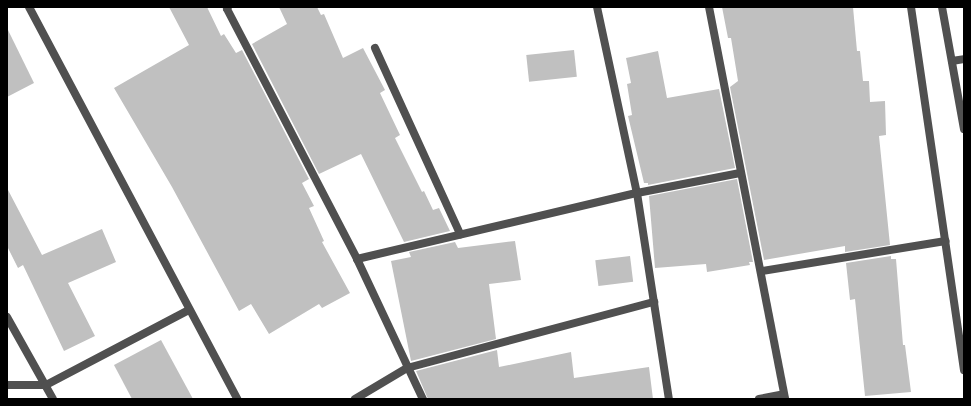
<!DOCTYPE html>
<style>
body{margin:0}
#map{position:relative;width:971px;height:406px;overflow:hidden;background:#fff;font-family:"Golos Text",sans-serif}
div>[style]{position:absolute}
.building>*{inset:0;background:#c0c0c0;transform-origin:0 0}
.service>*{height:8px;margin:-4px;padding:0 4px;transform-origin:4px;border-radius:4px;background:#505050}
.minor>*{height:8px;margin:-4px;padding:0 4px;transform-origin:4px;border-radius:4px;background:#505050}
.tertiary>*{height:8px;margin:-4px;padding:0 4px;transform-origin:4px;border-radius:4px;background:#505050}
span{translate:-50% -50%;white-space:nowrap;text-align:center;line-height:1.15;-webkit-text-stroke:3.5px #fff;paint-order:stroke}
.frame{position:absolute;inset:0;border:8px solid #000;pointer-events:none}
</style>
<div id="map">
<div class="building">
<div style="clip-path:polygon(169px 7px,207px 7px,221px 36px,224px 34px,236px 53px,242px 50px,309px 179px,302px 183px,314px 206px,309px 208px,324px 241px,322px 242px,350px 293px,322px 308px,319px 304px,269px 334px,251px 304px,239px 311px,172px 187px,114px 88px,189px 45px)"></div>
<div style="clip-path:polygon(279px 7px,317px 7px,321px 15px,324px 14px,343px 58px,363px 48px,385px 90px,380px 93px,400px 135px,395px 138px,422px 192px,424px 191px,433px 210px,439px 208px,450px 231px,404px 242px,361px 154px,319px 174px,252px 44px,287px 24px)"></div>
<div style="clip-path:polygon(722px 7px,853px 7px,857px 51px,860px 51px,863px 81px,869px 81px,870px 102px,885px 101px,886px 135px,879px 136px,890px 245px,845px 252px,845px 246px,764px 260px,730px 87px,738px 81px,731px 38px,728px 38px)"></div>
<div style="clip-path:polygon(7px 28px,34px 83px,7px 97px)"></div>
<div style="left:574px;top:50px;width:27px;height:48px;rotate:84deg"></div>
<div style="clip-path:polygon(658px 51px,667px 98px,719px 89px,735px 168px,648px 185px,648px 183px,644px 183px,628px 116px,632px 115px,627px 84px,631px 83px,626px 58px)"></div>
<div style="clip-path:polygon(737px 179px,753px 262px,749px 262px,750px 265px,707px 272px,706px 264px,655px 268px,649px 196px)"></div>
<div style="clip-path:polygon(7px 188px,42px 255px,102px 229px,116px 262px,68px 283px,95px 336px,64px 351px,23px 265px,18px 268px,7px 246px)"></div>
<div style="clip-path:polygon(515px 241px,521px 280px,489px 284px,496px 339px,411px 361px,391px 261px,411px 257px,409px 252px,455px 242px,458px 248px)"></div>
<div style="left:630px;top:256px;width:26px;height:35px;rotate:83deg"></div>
<div style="clip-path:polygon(891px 256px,891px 259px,896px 259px,903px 345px,905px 345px,911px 392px,865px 396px,855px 299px,850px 300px,846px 263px)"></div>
<div style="clip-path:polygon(161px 340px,193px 399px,132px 399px,114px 365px)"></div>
<div style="clip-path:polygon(497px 350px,499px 367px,571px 352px,574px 378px,649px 367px,653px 399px,428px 399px,416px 371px)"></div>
</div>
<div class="service">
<div style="left:952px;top:61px;width:12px;rotate:-9deg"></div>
</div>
<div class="minor">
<div style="left:29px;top:7px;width:444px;rotate:62deg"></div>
<div style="left:228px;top:7px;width:2px;rotate:117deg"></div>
<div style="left:227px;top:9px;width:282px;rotate:62.5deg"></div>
<div style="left:357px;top:259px;width:155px;rotate:64.8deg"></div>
<div style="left:597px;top:7px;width:190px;rotate:77.9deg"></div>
<div style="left:637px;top:193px;width:208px;rotate:81.2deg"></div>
<div style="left:709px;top:7px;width:399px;rotate:79deg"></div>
<div style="left:375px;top:48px;width:205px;rotate:65.4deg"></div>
<div style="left:357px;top:259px;width:288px;rotate:-13.3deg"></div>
<div style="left:637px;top:193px;width:105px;rotate:-11deg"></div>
<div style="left:762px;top:271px;width:186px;rotate:-9.3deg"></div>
<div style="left:7px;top:317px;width:94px;rotate:60.7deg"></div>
<div style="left:7px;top:385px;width:39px"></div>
<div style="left:46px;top:385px;width:161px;rotate:-27.7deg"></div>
<div style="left:355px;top:399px;width:61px;rotate:-30.8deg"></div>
<div style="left:407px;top:368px;width:256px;rotate:-15deg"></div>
<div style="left:759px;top:399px;width:25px;rotate:-11deg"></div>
</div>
<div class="tertiary">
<div style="left:911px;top:7px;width:367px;rotate:81.7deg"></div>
<div style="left:942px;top:7px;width:124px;rotate:79.8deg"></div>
</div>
<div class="frame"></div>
</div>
